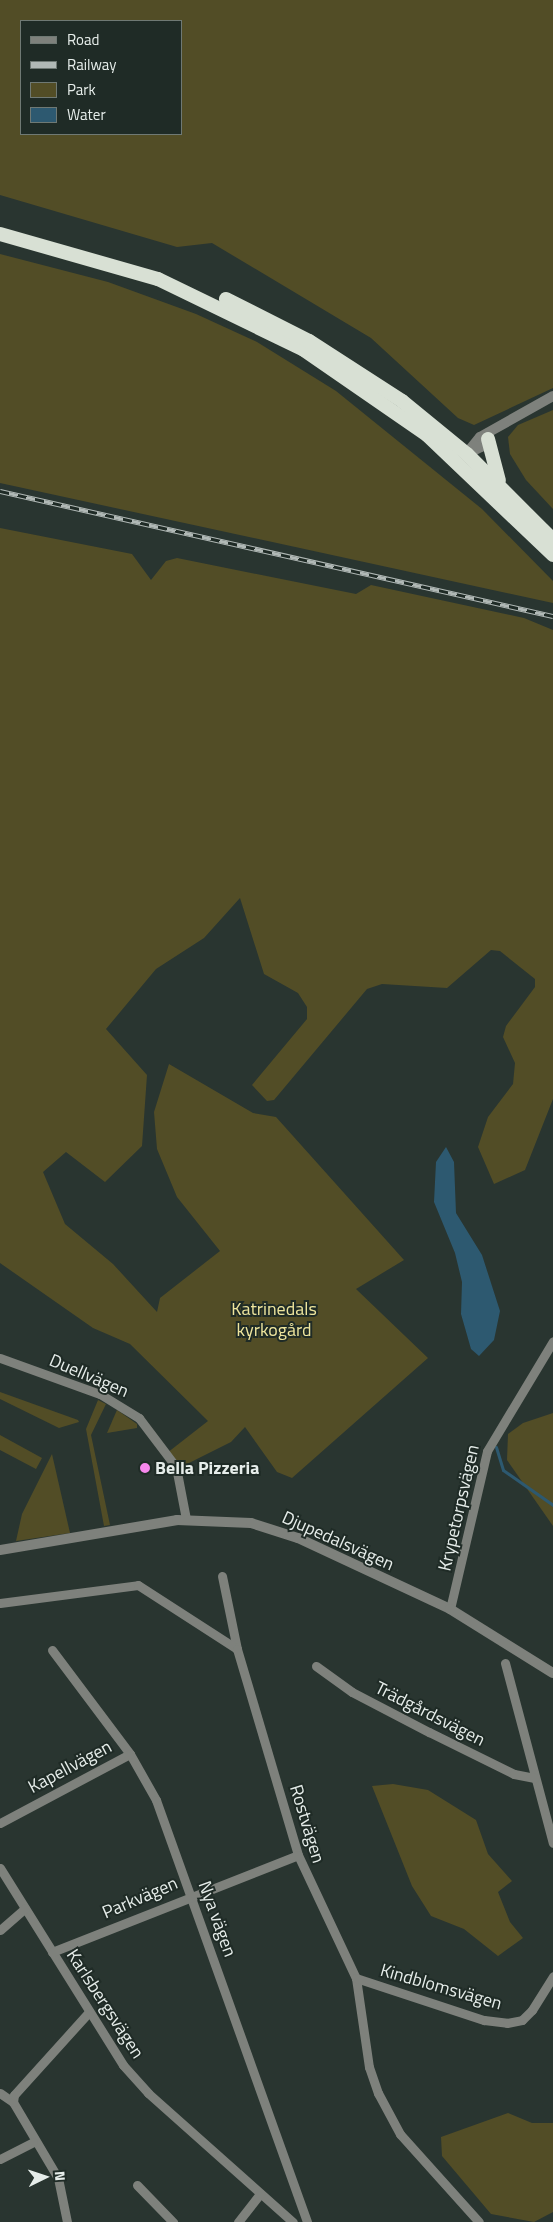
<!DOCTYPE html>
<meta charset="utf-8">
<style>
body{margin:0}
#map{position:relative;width:553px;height:2222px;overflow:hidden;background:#293530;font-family:"Titillium Web",sans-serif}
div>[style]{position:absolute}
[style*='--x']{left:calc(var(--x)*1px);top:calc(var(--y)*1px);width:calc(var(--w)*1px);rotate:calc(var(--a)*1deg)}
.green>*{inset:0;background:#524d26}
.water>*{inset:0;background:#2d5970}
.stream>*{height:3px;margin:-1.5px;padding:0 1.5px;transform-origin:1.5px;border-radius:1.5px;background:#2d5970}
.minor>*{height:9px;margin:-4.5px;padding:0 4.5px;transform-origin:4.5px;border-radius:4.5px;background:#7e817c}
.tertiary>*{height:10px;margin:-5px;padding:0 5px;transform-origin:5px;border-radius:5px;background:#7e817c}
.trunk>*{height:14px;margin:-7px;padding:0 7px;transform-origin:7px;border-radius:7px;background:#d8e0d4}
.rail>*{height:5px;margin-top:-2.5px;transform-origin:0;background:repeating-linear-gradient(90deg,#1f2b26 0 9px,#b1b9b6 0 18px);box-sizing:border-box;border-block:1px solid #b1b9b6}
.dots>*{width:14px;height:14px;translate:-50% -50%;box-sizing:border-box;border:2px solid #1f2b26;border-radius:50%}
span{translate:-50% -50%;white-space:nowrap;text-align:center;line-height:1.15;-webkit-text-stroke:4px #1f2b26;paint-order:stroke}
.park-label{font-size:18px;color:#eee59d}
.street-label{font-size:18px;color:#e6edea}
.poi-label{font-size:18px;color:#e6edea;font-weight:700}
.left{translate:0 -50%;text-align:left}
.legend{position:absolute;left:20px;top:20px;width:162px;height:115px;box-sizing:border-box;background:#1f2b26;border:1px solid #6f7974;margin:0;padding:6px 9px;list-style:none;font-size:15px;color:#e6edea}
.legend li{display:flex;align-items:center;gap:10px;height:25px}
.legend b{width:25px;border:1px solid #6f7974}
.north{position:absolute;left:20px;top:2152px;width:50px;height:50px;-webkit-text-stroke:4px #1f2b26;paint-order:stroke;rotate:86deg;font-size:14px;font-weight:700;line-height:20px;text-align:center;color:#e6edea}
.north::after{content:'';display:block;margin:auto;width:18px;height:22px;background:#e6edea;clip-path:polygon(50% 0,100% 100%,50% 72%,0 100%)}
</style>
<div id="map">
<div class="green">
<div style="clip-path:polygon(evenodd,0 0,553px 0,553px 388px,474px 425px,458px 418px,371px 338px,212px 243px,177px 247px,0 195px,0 0,21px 21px,181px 21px,181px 134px,21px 134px,21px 21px)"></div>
<div style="clip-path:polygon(0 254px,108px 282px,196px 314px,257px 342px,336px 391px,482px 509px,553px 581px,553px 603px,0 483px)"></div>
<div style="clip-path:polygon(553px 410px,553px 509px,526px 480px,510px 454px,508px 437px,518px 425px)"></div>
<div style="clip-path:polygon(0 528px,132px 554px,151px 580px,166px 561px,177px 558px,356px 594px,371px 585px,524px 618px,553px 630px,553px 1099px,525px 1170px,494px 1184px,478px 1147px,488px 1117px,513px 1084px,515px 1063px,503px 1037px,506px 1026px,535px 987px,535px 979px,500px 951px,491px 950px,447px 988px,382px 984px,367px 989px,274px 1100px,267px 1101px,252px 1085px,307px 1019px,307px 1007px,298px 993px,264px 974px,240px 898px,204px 938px,156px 969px,106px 1029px,147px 1075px,142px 1146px,105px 1182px,66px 1152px,43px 1172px,65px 1224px,113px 1264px,157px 1312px,160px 1298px,220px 1251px,177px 1197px,157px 1149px,154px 1112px,169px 1064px,253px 1113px,276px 1117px,404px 1260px,356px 1289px,428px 1358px,292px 1478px,277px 1472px,245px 1427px,231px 1442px,181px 1467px,167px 1453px,208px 1421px,130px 1344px,93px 1328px,0 1263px)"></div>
<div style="clip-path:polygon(0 1392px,78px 1420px,79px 1422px,59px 1428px,0 1399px)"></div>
<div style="clip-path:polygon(98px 1400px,106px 1404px,91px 1435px,110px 1525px,104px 1526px,86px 1429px)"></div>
<div style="clip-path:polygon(117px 1410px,137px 1424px,137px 1428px,107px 1433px)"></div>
<div style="clip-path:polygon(553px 1413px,553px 1526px,507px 1460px,508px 1434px,523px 1423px)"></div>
<div style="clip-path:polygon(0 1435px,42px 1458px,36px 1469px,0 1450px)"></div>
<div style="clip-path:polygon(52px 1454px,70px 1533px,16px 1541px,22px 1514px)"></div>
<div style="clip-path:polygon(393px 1784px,428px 1790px,476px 1820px,488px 1854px,512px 1881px,498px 1892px,510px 1922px,523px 1938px,498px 1956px,464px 1929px,431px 1916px,412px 1886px,372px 1786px)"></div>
<div style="clip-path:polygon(508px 2113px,532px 2123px,553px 2123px,553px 2212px,534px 2222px,491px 2214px,442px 2156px,441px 2137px)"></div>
</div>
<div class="water">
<div style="clip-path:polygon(446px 1147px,454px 1162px,456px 1213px,482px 1255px,500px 1311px,494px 1340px,479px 1356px,471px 1349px,461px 1314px,462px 1282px,455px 1253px,434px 1202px,436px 1162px)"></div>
</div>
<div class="stream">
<div style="--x:496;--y:1447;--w:24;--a:73"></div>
<div style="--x:503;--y:1470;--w:61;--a:35"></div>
</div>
<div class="minor">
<div style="--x:0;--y:1358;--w:106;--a:19.8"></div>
<div style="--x:100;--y:1394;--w:46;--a:31.6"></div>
<div style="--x:139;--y:1418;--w:61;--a:52.9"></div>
<div style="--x:176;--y:1467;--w:53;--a:79.1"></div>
<div style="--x:222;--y:1576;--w:75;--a:78.4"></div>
<div style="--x:0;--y:1603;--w:139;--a:-7.4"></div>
<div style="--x:138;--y:1585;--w:118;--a:32.9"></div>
<div style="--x:237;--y:1649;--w:215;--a:73.5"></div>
<div style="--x:298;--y:1855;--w:136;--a:64.8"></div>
<div style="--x:356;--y:1978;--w:90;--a:81.7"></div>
<div style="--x:369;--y:2067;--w:28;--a:71"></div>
<div style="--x:378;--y:2093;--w:47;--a:61.8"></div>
<div style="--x:400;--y:2134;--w:118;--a:48.1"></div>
<div style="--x:450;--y:1609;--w:162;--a:-76.8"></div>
<div style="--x:487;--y:1451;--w:128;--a:-59"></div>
<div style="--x:52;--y:1650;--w:130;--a:53.1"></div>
<div style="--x:130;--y:1754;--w:53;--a:60.5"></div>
<div style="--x:156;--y:1800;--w:448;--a:70.3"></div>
<div style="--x:505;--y:1663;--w:186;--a:75.1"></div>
<div style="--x:316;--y:1666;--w:44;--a:35.8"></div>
<div style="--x:352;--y:1692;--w:87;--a:27.5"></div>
<div style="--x:429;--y:1732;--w:95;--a:26.3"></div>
<div style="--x:514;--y:1774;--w:21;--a:11"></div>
<div style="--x:0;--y:1823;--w:147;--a:-28"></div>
<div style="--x:0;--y:1868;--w:232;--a:58"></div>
<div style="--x:123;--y:2065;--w:38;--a:48"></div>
<div style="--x:148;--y:2093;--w:194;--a:41.7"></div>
<div style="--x:0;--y:1930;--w:33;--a:-41"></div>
<div style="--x:52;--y:1952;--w:264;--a:-21.5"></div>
<div style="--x:356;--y:1978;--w:135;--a:18.2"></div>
<div style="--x:484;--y:2020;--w:23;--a:7"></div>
<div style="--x:507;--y:2023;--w:15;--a:-11"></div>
<div style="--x:522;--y:2020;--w:14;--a:-45"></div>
<div style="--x:532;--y:2010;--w:40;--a:-58"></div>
<div style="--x:0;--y:2093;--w:16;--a:35"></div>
<div style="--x:13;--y:2102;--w:88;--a:59.4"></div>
<div style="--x:58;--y:2178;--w:45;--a:78.4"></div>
<div style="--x:13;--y:2102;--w:7;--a:-82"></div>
<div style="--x:14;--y:2095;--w:110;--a:-47.9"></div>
<div style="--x:0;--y:2159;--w:37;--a:-27"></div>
<div style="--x:137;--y:2185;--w:52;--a:45.8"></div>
<div style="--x:238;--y:2222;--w:36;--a:-52"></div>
</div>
<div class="tertiary">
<div style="--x:467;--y:454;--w:16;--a:-27"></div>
<div style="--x:481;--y:447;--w:14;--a:-54"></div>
<div style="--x:463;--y:458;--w:27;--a:-51"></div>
<div style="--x:480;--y:437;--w:84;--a:-29.3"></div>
<div style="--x:0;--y:1550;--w:180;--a:-9.6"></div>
<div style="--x:177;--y:1520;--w:74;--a:2.3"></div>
<div style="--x:251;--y:1523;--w:49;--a:17.7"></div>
<div style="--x:298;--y:1538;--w:168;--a:25"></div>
<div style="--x:450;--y:1609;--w:121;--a:31.9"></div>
</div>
<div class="trunk">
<div style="--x:0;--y:234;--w:164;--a:15.9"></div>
<div style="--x:158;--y:279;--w:162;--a:25.9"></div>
<div style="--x:304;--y:350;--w:150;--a:34.6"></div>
<div style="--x:427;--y:435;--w:174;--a:43.6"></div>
<div style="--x:226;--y:299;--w:93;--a:26.8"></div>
<div style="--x:309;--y:341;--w:111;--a:32.8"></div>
<div style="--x:402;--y:401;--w:84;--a:39.2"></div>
<div style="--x:467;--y:454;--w:122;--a:45"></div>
<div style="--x:488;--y:439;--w:43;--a:75.3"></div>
</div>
<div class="rail">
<div style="--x:0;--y:491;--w:567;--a:12.74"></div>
</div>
<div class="dots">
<div style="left:145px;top:1468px;background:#f788ec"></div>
</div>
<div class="park-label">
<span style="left:274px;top:1320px">Katrinedals<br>kyrkogård</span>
</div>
<div class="street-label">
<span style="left:89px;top:1376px;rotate:23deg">Duellvägen</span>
<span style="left:459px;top:1508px;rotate:-77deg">Krypetorpsvägen</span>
<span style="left:338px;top:1541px;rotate:24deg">Djupedalsvägen</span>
<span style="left:430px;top:1714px;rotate:27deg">Trädgårdsvägen</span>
<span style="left:70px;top:1767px;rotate:-28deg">Kapellvägen</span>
<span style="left:307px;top:1824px;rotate:73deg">Rostvägen</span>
<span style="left:140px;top:1898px;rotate:-23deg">Parkvägen</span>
<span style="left:217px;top:1919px;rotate:70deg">Nya vägen</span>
<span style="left:441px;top:1987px;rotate:16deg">Kindblomsvägen</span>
<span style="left:105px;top:2004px;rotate:57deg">Karlsbergsvägen</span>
</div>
<div class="poi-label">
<span class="left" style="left:155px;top:1468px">Bella Pizzeria</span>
</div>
<ul class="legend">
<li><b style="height:6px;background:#7e817c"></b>Road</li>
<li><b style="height:6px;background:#b1b9b6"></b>Railway</li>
<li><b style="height:14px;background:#524d26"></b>Park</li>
<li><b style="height:14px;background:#2d5970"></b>Water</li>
</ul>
<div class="north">N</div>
</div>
